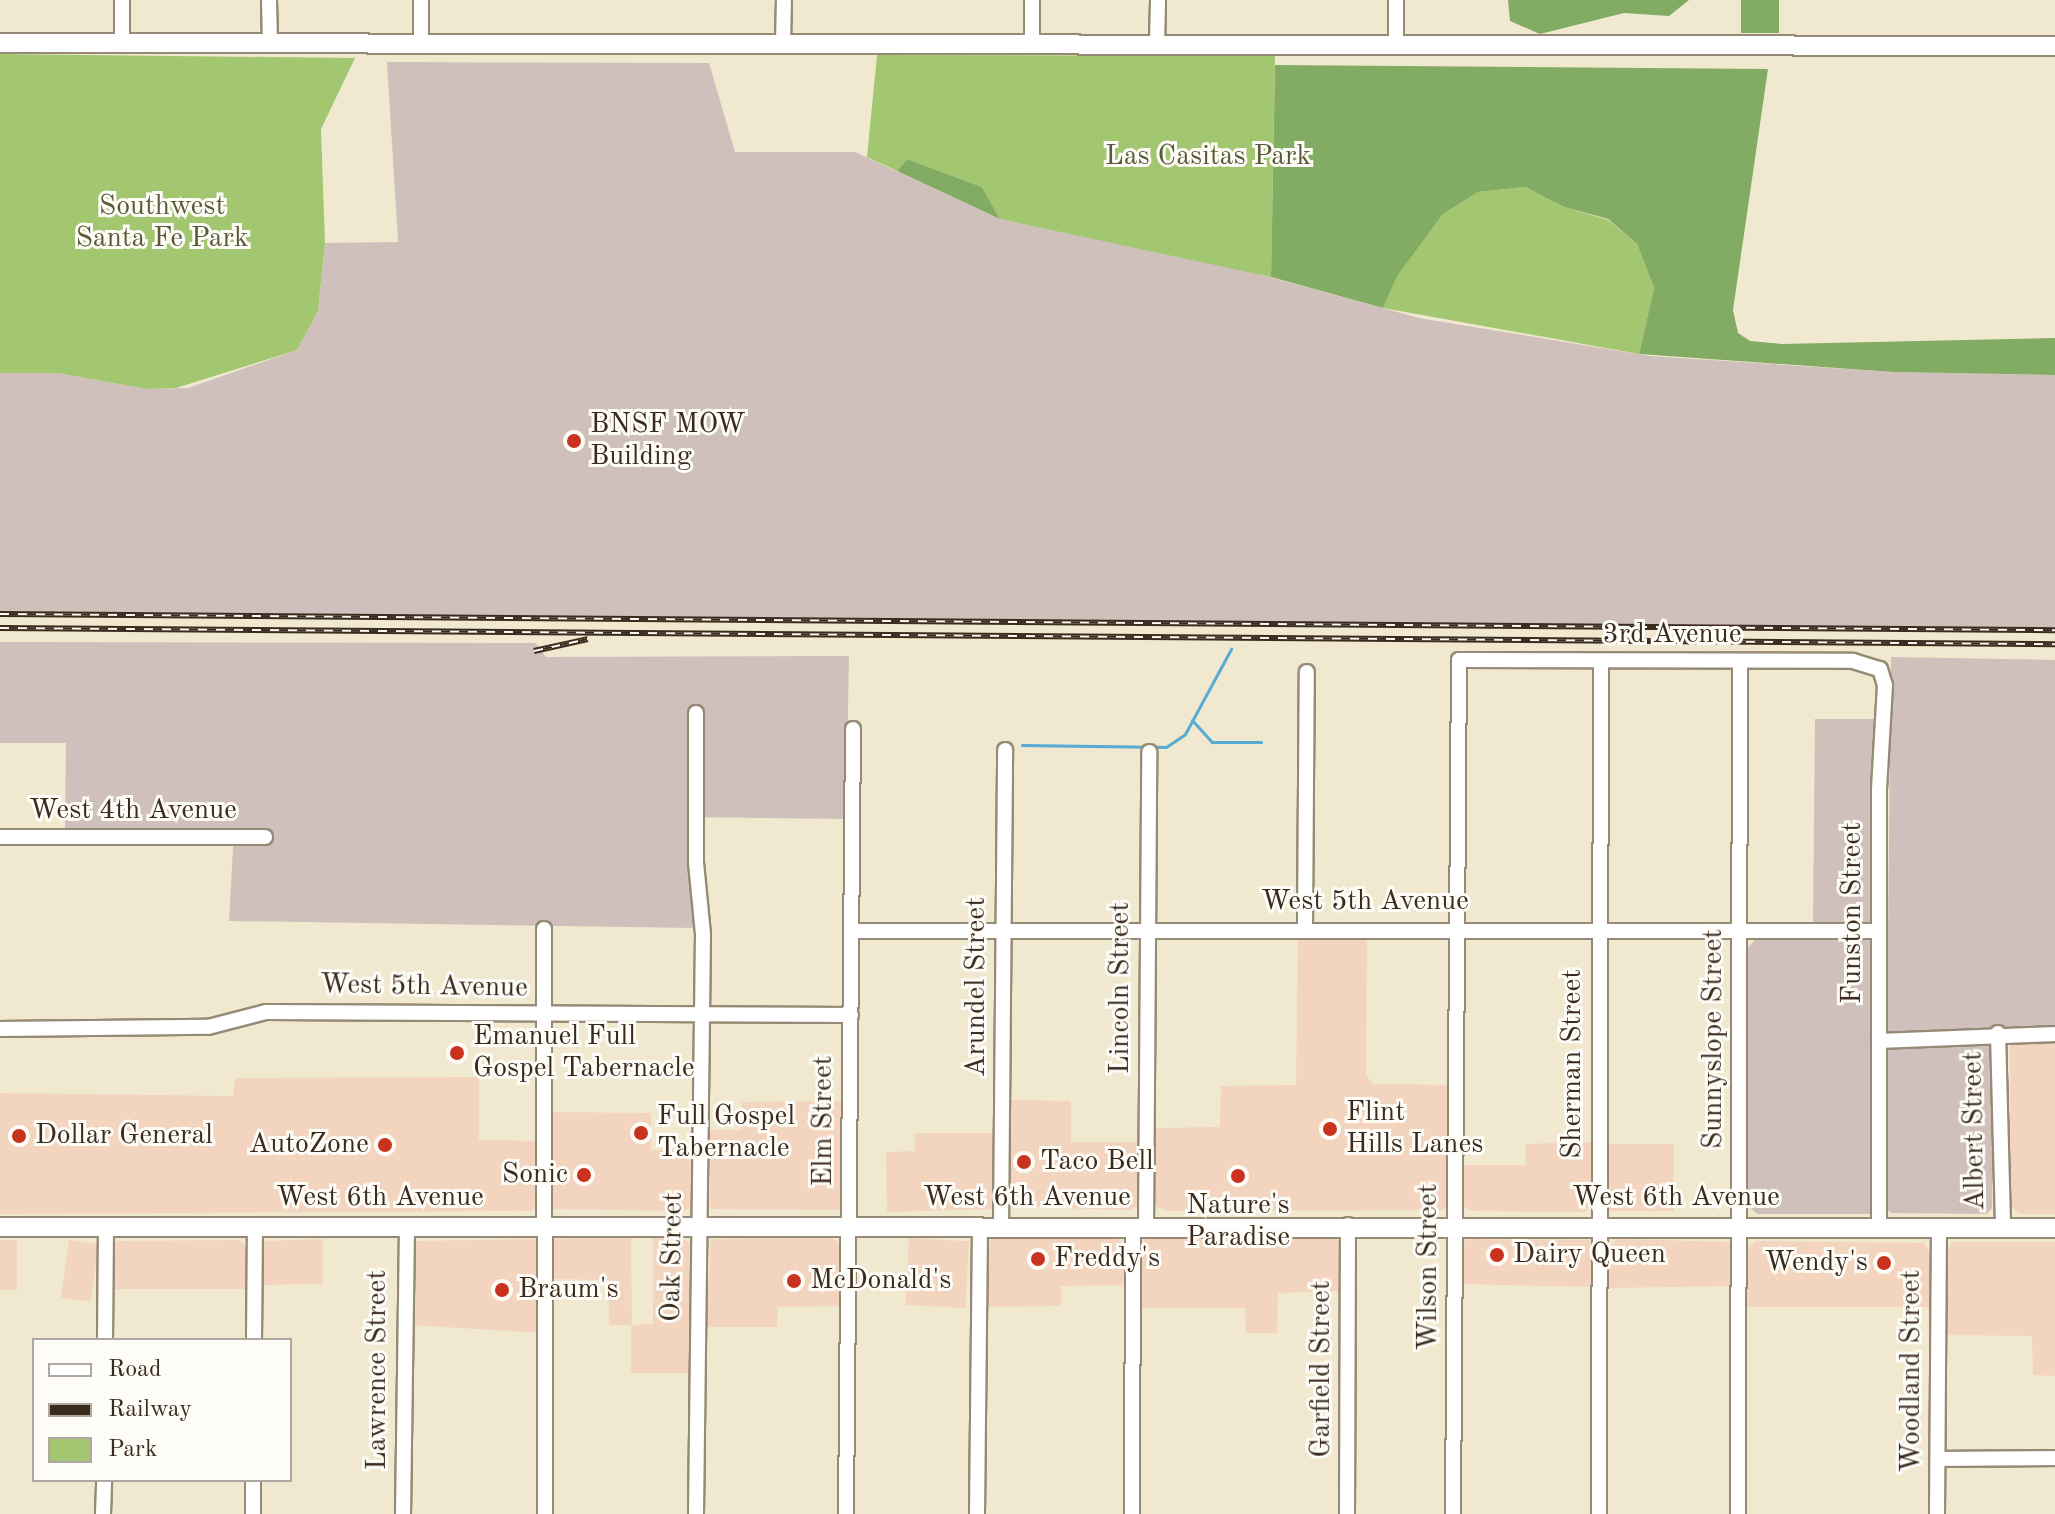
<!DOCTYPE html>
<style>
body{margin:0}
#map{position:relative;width:2055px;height:1514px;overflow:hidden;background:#f0e9cf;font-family:"Old Standard TT",serif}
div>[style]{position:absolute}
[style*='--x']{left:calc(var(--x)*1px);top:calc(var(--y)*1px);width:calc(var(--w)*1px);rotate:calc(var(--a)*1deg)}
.built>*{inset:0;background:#f3d4bf;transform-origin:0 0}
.industrial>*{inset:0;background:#cfc0bb}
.green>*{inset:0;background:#a3c771}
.forest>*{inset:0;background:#82ac63;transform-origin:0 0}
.stream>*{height:3px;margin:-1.5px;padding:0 1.5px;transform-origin:1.5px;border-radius:1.5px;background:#57acd3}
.roads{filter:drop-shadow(2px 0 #968a76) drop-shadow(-2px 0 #968a76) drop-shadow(0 2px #968a76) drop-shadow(0 -2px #968a76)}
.minor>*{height:14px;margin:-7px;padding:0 7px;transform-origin:7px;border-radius:7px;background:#fff}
.major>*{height:18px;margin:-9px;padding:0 9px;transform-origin:9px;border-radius:9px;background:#fff}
.rail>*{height:6px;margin-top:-3px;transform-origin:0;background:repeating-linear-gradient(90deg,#fdfcf7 0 9px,#3b2a1e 0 18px);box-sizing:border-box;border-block:2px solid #3b2a1e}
.dots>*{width:22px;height:22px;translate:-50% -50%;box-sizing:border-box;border:4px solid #fdfcf7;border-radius:50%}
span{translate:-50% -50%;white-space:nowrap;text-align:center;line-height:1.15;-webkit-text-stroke:6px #fdfcf7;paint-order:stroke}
.park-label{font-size:28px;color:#5a5937}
.poi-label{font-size:28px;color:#3b2a1e}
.left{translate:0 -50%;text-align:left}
.right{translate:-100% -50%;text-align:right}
.street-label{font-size:28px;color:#3b2a1e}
.legend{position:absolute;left:32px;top:1338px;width:260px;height:144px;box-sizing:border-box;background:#fdfcf7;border:2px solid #afa8a0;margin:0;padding:10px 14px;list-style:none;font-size:24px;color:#3b2a1e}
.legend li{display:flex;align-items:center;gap:16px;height:40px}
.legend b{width:40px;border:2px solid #afa8a0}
</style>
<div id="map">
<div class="built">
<div style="clip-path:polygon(1298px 937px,1367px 937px,1366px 1075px,1373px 1084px,1450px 1085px,1449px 1201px,1444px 1210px,1167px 1211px,1155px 1206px,1154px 1128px,1220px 1127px,1221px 1086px,1296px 1085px)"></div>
<div style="clip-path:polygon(2010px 1044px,2055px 1044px,2055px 1214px,2021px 1214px,2010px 1206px)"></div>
<div style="clip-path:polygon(479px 1077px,479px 1140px,539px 1141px,539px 1198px,532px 1211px,0 1214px,0 1093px,233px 1096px,235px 1078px)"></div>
<div style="clip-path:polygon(1008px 1100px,1071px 1101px,1071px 1142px,1141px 1142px,1139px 1205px,1131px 1210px,1012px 1207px,1008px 1201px)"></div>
<div style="clip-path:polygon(844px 1101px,843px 1205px,839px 1210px,710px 1209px,707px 1130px,742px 1130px,742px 1102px)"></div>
<div style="clip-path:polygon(552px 1112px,651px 1113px,651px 1150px,696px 1151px,693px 1207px,684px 1211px,552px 1209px)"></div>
<div style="clip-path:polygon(915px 1133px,997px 1133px,993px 1209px,887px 1212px,886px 1152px,915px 1151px)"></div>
<div style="clip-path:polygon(1593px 1142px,1592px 1204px,1585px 1212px,1471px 1211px,1463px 1206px,1463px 1165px,1525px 1165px,1526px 1144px)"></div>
<div style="left:1607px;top:1144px;width:67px;height:67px"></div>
<div style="clip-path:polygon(631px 1237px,632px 1325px,653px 1324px,653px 1237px,682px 1238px,693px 1245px,692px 1373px,631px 1373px,631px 1325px,609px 1325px,609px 1280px,552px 1279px,554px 1239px)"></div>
<div style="clip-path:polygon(1117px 1237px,1126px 1248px,1127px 1285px,1061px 1286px,1061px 1306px,986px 1307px,986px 1247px,992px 1238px)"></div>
<div style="clip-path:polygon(831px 1238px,842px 1244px,843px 1306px,778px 1307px,777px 1327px,706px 1327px,711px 1239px)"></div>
<div style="left:909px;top:1238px;width:60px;height:67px;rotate:3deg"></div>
<div style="clip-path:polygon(1335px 1238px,1341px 1241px,1344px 1291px,1278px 1293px,1277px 1333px,1246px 1333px,1245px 1308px,1138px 1308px,1139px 1245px,1145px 1239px)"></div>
<div style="clip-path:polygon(323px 1239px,323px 1284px,260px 1285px,261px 1247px,266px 1241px)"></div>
<div style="clip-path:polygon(533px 1239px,539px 1241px,542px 1333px,409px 1325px,414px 1241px)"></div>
<div style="clip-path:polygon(1467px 1239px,1589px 1240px,1596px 1246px,1597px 1287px,1460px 1284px,1461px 1246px)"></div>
<div style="clip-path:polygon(1618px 1239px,1732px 1242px,1735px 1286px,1608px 1288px,1609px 1248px)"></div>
<div style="left:17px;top:1240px;width:50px;height:17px;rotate:90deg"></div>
<div style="left:69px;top:1240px;width:30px;height:58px;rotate:8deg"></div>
<div style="clip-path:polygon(240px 1240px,249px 1250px,249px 1289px,112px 1289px,112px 1247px,117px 1241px)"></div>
<div style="clip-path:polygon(1755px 1241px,1924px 1243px,1931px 1253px,1931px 1307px,1747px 1307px,1748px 1250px)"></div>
<div style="clip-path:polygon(1953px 1242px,2055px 1242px,2055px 1376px,2033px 1375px,2032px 1336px,1946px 1335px,1946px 1252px)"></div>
</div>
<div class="industrial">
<div style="clip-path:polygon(387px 62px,709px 63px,735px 152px,855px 152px,1000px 219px,1247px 271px,1419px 318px,1650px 356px,1893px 372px,2055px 375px,2055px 631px,0 611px,0 373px,57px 373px,147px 389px,188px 388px,297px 350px,318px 311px,325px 243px,398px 242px)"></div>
<div style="clip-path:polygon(0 642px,536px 643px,546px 657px,849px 656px,846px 819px,691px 817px,697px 928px,229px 921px,234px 831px,65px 829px,66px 743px,0 743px)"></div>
<div style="clip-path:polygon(1891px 657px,2055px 660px,2055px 1044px,1994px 1045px,1992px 1208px,1987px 1214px,1891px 1213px,1885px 1208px)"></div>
<div style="clip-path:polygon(1815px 719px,1882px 719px,1870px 924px,1813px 925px)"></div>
<div style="clip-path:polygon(1757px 937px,1868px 938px,1874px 946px,1870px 1214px,1757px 1214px,1746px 1204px,1748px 948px)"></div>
</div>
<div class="green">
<div style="clip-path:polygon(0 54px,355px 58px,321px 129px,325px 243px,318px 311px,297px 350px,176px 388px,147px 389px,57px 373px,0 373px)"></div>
<div style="clip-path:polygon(877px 55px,1275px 56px,1271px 277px,1000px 219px,982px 187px,907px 159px,897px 171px,867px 157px)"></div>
<div style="clip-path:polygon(1525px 187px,1564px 207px,1608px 220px,1637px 244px,1654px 288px,1639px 354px,1383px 308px,1396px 276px,1443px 214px,1478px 192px)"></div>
</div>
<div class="forest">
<div style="clip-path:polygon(1508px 0,1689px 0,1669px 16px,1624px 13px,1540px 34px,1510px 21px)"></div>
<div style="left:1741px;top:0;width:38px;height:33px"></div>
<div style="clip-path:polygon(1275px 65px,1768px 69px,1733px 310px,1738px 333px,1750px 341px,1782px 344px,2055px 338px,2055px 375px,1893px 372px,1639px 354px,1654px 288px,1637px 244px,1608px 219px,1564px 207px,1525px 187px,1478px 192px,1443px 214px,1397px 276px,1383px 308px,1271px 277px)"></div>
<div style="clip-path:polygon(907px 159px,982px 187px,1000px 219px,897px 171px)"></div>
</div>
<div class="stream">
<div style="--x:1192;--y:720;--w:30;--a:48"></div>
<div style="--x:1212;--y:742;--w:49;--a:0"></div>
<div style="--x:1022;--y:745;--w:144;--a:0.8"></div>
<div style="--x:1166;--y:747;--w:23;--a:-34"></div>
<div style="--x:1185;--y:734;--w:97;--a:-61.6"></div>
</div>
<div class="roads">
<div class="minor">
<div style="--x:269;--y:0;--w:43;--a:88.7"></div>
<div style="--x:421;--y:0;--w:43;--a:90"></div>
<div style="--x:122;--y:43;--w:43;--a:-90"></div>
<div style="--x:783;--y:43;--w:43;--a:-88.7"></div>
<div style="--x:1032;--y:44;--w:44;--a:-90"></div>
<div style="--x:1157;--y:45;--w:45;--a:-88.7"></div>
<div style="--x:1396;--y:46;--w:46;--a:-90"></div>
<div style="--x:0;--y:837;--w:265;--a:0"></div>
<div style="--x:1305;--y:927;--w:255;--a:-89.6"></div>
<div style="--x:544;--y:929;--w:585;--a:89.9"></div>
<div style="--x:851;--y:931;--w:1028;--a:0"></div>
<div style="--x:0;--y:1029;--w:208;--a:-0.6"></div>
<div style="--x:208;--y:1027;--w:60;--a:-14.5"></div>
<div style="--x:266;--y:1012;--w:585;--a:0.29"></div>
<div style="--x:1998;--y:1033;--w:194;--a:88.5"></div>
<div style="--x:1879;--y:1041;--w:176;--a:-2.3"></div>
<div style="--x:1001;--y:1225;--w:475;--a:-89.5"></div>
<div style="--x:1146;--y:1226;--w:474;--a:-89.6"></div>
<div style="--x:105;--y:1340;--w:114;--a:-89.5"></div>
<div style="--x:254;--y:1340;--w:114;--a:-89.5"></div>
<div style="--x:1938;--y:1459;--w:117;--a:-0.5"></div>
<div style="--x:103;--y:1514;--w:34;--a:-88"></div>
<div style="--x:253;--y:1514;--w:34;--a:-90"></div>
<div style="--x:403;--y:1514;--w:288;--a:-89.2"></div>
<div style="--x:696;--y:1514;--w:580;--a:-89.31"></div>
<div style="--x:703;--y:934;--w:72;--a:-95.6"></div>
<div style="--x:696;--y:862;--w:149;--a:-90"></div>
<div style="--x:846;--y:1514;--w:785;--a:-89.49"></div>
<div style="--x:977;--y:1514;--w:288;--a:-89.4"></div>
<div style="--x:1132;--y:1514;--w:288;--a:-89.8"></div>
<div style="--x:1347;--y:1514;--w:289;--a:-89.8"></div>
<div style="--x:1453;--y:1514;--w:854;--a:-89.6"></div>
<div style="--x:1459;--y:660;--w:394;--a:0.1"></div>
<div style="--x:1853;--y:661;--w:28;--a:17"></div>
<div style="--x:1880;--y:669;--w:17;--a:73"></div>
<div style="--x:1885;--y:685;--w:105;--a:93.3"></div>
<div style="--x:1879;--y:790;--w:437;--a:90"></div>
<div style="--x:1599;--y:1514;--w:853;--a:-89.87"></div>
<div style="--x:1738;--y:1514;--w:853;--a:-89.87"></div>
<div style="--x:1937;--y:1514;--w:287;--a:-89.6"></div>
</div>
<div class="major">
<div style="--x:0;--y:43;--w:2055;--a:0.08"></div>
<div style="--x:0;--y:1227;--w:2055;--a:0.03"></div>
</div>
</div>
<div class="rail">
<div style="--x:0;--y:614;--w:2055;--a:0.45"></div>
<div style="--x:0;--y:628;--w:2055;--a:0.45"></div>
<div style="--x:534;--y:651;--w:55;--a:-12.5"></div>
</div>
<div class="dots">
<div style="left:574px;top:441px;background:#c8321e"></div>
<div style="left:457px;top:1053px;background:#c8321e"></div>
<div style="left:1330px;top:1129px;background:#c8321e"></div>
<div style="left:641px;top:1133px;background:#c8321e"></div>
<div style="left:19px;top:1136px;background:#c8321e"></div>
<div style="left:385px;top:1145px;background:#c8321e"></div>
<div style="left:1024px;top:1162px;background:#c8321e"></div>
<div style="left:584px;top:1175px;background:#c8321e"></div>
<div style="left:1238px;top:1176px;background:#c8321e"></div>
<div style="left:1497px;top:1255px;background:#c8321e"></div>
<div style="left:1038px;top:1259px;background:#c8321e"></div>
<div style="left:1884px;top:1263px;background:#c8321e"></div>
<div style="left:794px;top:1281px;background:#c8321e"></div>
<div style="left:502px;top:1290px;background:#c8321e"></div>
</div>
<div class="park-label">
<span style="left:1208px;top:157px">Las Casitas Park</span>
<span style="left:162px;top:223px">Southwest<br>Santa Fe Park</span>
</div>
<div class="poi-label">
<span class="left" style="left:590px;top:441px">BNSF MOW<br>Building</span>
<span class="left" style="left:473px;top:1053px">Emanuel Full<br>Gospel Tabernacle</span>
<span class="left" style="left:1346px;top:1129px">Flint<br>Hills Lanes</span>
<span class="left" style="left:657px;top:1133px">Full Gospel<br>Tabernacle</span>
<span class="left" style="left:35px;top:1136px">Dollar General</span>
<span class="right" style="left:369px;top:1145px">AutoZone</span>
<span class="left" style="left:1040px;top:1162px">Taco Bell</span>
<span class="right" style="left:568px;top:1175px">Sonic</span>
<span style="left:1238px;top:1222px">Nature's<br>Paradise</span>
<span class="left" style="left:1513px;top:1255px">Dairy Queen</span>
<span class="left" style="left:1054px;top:1259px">Freddy's</span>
<span class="right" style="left:1868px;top:1263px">Wendy's</span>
<span class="left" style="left:810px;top:1281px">McDonald's</span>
<span class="left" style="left:518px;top:1290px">Braum's</span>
</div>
<div class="street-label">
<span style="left:1672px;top:635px">3rd Avenue</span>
<span style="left:133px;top:811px">West 4th Avenue</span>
<span style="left:1365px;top:902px">West 5th Avenue</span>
<span style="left:1853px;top:913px;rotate:-90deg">Funston Street</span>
<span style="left:424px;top:987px;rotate:1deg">West 5th Avenue</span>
<span style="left:977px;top:987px;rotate:-90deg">Arundel Street</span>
<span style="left:1121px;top:988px;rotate:-90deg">Lincoln Street</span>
<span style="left:1714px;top:1039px;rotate:-90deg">Sunnyslope Street</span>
<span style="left:1573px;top:1064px;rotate:-90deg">Sherman Street</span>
<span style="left:824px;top:1121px;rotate:-90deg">Elm Street</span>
<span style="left:1975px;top:1131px;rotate:-91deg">Albert Street</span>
<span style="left:380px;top:1198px">West 6th Avenue</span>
<span style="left:1027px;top:1198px">West 6th Avenue</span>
<span style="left:1676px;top:1198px">West 6th Avenue</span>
<span style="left:673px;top:1257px;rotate:-89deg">Oak Street</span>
<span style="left:1429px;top:1267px;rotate:-90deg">Wilson Street</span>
<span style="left:1322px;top:1369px;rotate:-90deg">Garfield Street</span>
<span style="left:378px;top:1370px;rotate:-90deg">Lawrence Street</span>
<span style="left:1912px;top:1371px;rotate:-90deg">Woodland Street</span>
</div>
<ul class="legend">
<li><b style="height:10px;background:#fff"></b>Road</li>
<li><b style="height:10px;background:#3b2a1e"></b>Railway</li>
<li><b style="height:22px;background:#a3c771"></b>Park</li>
</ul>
</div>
